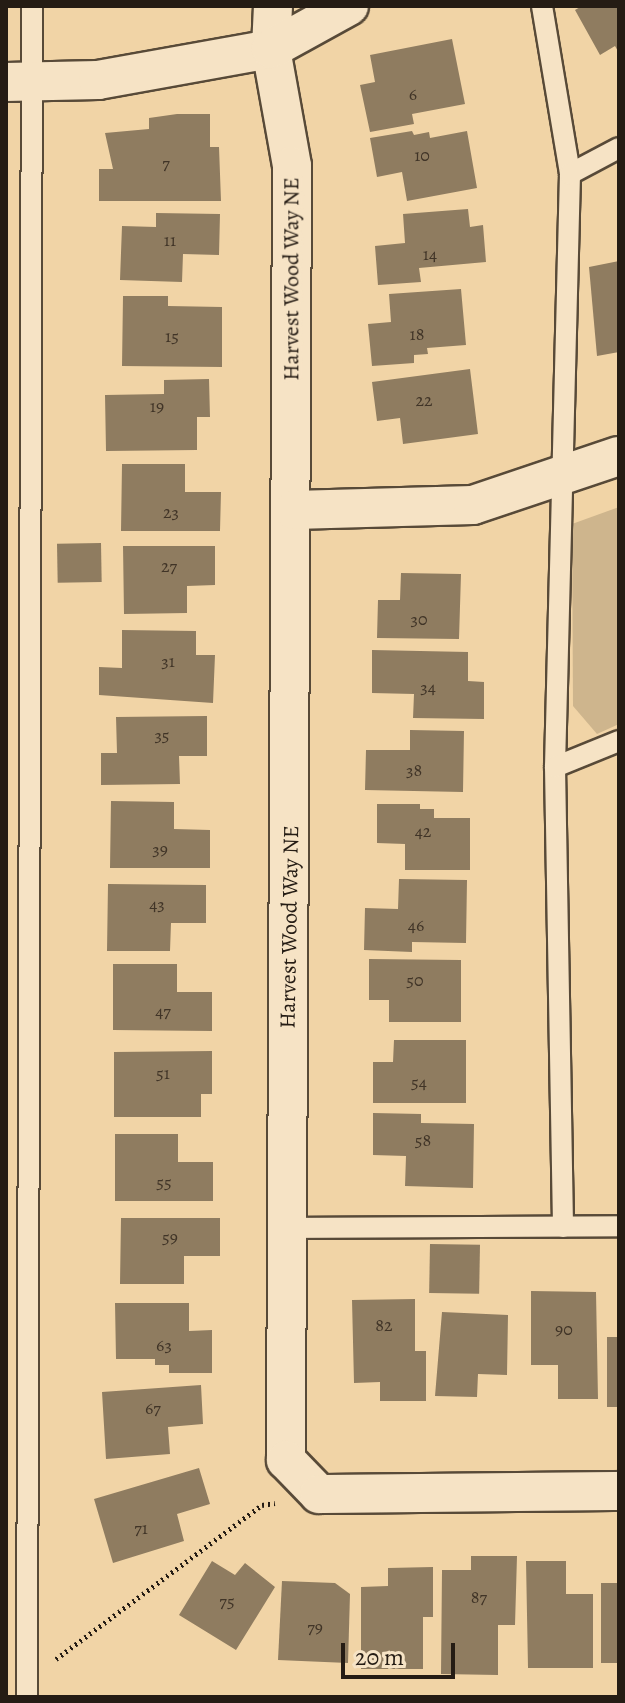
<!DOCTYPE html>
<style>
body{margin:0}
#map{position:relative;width:625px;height:1703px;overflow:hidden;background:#f1d4a6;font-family:Alegreya,serif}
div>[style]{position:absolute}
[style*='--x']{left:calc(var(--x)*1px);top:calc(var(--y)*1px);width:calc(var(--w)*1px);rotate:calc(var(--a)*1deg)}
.green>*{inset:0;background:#ceb58d}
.building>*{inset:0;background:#8f7c60;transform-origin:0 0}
.path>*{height:5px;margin-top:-2.5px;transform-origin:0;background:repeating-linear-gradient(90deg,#251c14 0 2px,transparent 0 6px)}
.roads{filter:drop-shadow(2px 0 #584a38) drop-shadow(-2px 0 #584a38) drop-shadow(0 2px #584a38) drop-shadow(0 -2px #584a38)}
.lane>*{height:20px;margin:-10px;padding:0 10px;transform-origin:10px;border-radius:10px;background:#f6e3c5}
.street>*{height:38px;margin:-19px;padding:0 19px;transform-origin:19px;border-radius:19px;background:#f6e3c5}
span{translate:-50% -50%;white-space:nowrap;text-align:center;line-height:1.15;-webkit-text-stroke:7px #f6e3c5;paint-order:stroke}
.number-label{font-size:18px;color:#403427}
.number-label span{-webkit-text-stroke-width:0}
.street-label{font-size:22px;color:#251c14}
.frame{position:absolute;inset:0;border:8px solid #251c14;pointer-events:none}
.scale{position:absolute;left:341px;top:1643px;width:114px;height:36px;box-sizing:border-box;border:4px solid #251c14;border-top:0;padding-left:10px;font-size:24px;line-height:28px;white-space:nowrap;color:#251c14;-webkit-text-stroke:6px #f6e3c5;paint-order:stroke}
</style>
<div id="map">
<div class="green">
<div style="clip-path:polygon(619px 507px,619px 724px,597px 734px,573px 706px,572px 524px)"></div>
</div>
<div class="building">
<div style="clip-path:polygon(582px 6px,619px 6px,619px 53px,615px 46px,600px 55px,575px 10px)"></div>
<div style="clip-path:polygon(452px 39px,465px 104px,412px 114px,414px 124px,370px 132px,360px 85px,375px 82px,370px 55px)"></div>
<div style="clip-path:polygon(177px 114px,210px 114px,210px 147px,219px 147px,221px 201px,99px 201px,99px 169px,113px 169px,105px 133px,149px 129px,149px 118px)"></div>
<div style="clip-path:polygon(412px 131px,414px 135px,429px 132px,430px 138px,467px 131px,477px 188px,407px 201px,402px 172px,377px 177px,370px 138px)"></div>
<div style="clip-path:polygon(468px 209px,470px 227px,483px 225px,486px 262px,419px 268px,421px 282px,378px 285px,375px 246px,405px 243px,403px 214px)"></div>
<div style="clip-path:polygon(156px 213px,220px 214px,219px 255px,183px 254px,182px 282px,120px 280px,122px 226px,156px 227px)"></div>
<div style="clip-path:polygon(619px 261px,619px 352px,597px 356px,589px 267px)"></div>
<div style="clip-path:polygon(461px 289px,466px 345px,427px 348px,428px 354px,414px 355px,414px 363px,372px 366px,368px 324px,391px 322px,389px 294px)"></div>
<div style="clip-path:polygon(123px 296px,168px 296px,168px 306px,222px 307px,222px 367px,122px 366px)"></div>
<div style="clip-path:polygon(470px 369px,478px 434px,403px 444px,400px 418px,377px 421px,372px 382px)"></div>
<div style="clip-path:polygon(209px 379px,210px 417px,197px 417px,197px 450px,106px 451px,105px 395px,164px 394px,164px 380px)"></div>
<div style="clip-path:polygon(122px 464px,185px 464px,185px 492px,221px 492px,220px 531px,121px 531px)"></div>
<div style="left:101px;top:543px;width:39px;height:44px;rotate:89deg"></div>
<div style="clip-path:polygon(123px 546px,215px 546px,215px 585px,187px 586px,187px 613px,124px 614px)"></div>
<div style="clip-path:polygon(401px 573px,461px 574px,459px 639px,377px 638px,378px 600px,400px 600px)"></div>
<div style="clip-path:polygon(122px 630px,196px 631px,196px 655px,215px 655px,213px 703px,99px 695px,99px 667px,122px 668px)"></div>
<div style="clip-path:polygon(372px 650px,468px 652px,468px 681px,484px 682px,484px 719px,413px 718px,414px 694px,372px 693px)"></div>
<div style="clip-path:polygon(207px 716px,207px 756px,179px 756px,180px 784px,101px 785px,101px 753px,117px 753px,116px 717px)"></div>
<div style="clip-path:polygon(410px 730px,464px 731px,463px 792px,365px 790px,366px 750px,410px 750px)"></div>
<div style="clip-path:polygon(111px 801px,174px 802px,174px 829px,210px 830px,210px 868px,110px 868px)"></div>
<div style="clip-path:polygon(377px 804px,420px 804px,420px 809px,434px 809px,434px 818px,470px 818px,470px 870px,405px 870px,405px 844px,377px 843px)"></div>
<div style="clip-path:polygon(399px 879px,467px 880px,466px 943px,412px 942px,412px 952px,364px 950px,365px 908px,398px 909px)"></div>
<div style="clip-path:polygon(108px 884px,206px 885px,206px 923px,171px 923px,170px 951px,107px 951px)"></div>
<div style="clip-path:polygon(369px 959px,461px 960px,461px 1022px,389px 1022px,389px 1000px,369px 1000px)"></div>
<div style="clip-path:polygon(113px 964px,177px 964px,177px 992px,212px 992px,212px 1031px,113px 1030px)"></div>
<div style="clip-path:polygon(394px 1040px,466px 1040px,466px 1103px,373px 1103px,373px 1062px,393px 1062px)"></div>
<div style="clip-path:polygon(212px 1051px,212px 1094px,201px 1094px,201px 1117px,114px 1117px,114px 1052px)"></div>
<div style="clip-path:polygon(373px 1113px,421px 1114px,421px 1123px,474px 1124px,473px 1188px,405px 1186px,406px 1156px,373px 1155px)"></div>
<div style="clip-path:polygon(115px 1134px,178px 1134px,178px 1162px,213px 1162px,213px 1201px,115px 1201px)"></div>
<div style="clip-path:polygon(121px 1218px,220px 1218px,220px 1256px,184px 1256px,184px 1284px,120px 1284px)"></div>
<div style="left:430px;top:1244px;width:50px;height:49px;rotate:1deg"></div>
<div style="clip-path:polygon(531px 1291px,596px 1292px,598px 1399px,558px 1399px,558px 1365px,531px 1365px)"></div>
<div style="clip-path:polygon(415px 1299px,415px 1351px,426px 1351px,426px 1401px,380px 1401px,380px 1382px,354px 1383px,352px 1300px)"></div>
<div style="clip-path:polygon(115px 1303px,189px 1303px,189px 1331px,212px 1330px,212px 1373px,169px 1373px,169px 1365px,155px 1365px,155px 1359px,116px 1359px)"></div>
<div style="clip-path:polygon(442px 1312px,508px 1315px,507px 1375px,478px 1374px,477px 1397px,435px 1396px)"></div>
<div style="left:607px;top:1337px;width:12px;height:70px"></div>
<div style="clip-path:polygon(201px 1385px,203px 1424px,168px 1427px,170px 1454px,106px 1459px,102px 1392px)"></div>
<div style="clip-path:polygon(199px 1468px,210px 1504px,177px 1514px,184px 1541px,113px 1563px,94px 1499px)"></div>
<div style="clip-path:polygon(471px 1556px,517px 1556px,515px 1625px,498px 1625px,498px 1675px,441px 1674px,442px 1570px,471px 1570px)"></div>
<div style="clip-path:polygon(212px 1561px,235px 1575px,245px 1563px,275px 1587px,236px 1650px,179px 1615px)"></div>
<div style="clip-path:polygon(526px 1561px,566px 1561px,566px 1594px,593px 1594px,593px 1668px,528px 1668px)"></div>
<div style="clip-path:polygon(433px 1567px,433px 1617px,423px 1617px,423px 1669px,361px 1669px,361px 1587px,388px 1586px,388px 1568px)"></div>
<div style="clip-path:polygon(282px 1581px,335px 1583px,350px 1594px,348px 1663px,278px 1660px)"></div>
<div style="left:601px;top:1583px;width:18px;height:80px"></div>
</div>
<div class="path">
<div style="--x:56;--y:1659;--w:257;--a:-36.8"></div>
<div style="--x:262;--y:1505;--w:13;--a:-9"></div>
</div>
<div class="roads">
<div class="lane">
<div style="--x:542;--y:6;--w:170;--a:80.5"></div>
<div style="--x:570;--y:174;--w:593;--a:91.45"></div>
<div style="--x:555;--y:767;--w:460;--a:89"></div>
<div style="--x:570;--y:174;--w:55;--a:-28"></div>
<div style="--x:555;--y:767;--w:69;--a:-22.1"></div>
<div style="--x:287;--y:1228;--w:332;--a:-0.3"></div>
<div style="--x:27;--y:1697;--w:1691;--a:-89.83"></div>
</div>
<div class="street">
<div style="--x:273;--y:6;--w:43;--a:92.7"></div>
<div style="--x:271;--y:49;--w:119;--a:79.8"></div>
<div style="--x:292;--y:166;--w:1294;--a:90.27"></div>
<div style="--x:286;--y:1460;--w:47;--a:45.9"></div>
<div style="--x:319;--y:1494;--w:300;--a:-0.6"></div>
<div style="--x:6;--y:82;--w:92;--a:-1.2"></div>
<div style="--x:98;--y:80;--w:176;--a:-10.2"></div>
<div style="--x:271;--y:49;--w:89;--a:-28.9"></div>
<div style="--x:294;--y:510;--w:179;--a:-1.6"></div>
<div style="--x:473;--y:505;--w:154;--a:-18.6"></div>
</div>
</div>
<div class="number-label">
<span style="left:413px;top:94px">6</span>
<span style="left:422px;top:155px">10</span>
<span style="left:166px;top:163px">7</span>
<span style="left:170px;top:240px">11</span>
<span style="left:430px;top:254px">14</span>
<span style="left:417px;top:334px">18</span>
<span style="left:172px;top:336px">15</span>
<span style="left:424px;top:400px">22</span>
<span style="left:157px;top:406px">19</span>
<span style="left:171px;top:512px">23</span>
<span style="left:169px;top:566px">27</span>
<span style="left:419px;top:619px">30</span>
<span style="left:168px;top:661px">31</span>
<span style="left:428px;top:687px">34</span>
<span style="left:162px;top:735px">35</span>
<span style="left:414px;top:770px">38</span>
<span style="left:423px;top:831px">42</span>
<span style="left:160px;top:849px">39</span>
<span style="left:157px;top:904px">43</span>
<span style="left:416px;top:925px">46</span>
<span style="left:415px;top:980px">50</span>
<span style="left:163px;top:1011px">47</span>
<span style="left:163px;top:1073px">51</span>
<span style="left:419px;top:1082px">54</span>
<span style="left:423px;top:1140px">58</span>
<span style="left:164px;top:1182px">55</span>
<span style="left:170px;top:1237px">59</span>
<span style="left:384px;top:1325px">82</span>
<span style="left:564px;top:1329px">90</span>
<span style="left:164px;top:1345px">63</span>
<span style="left:153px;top:1408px">67</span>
<span style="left:141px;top:1528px">71</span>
<span style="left:479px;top:1597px">87</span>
<span style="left:227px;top:1601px">75</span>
<span style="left:315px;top:1627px">79</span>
</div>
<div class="street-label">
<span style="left:292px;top:279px;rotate:-90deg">Harvest Wood Way NE</span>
<span style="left:290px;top:927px;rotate:-89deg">Harvest Wood Way NE</span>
</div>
<div class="frame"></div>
<div class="scale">20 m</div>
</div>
